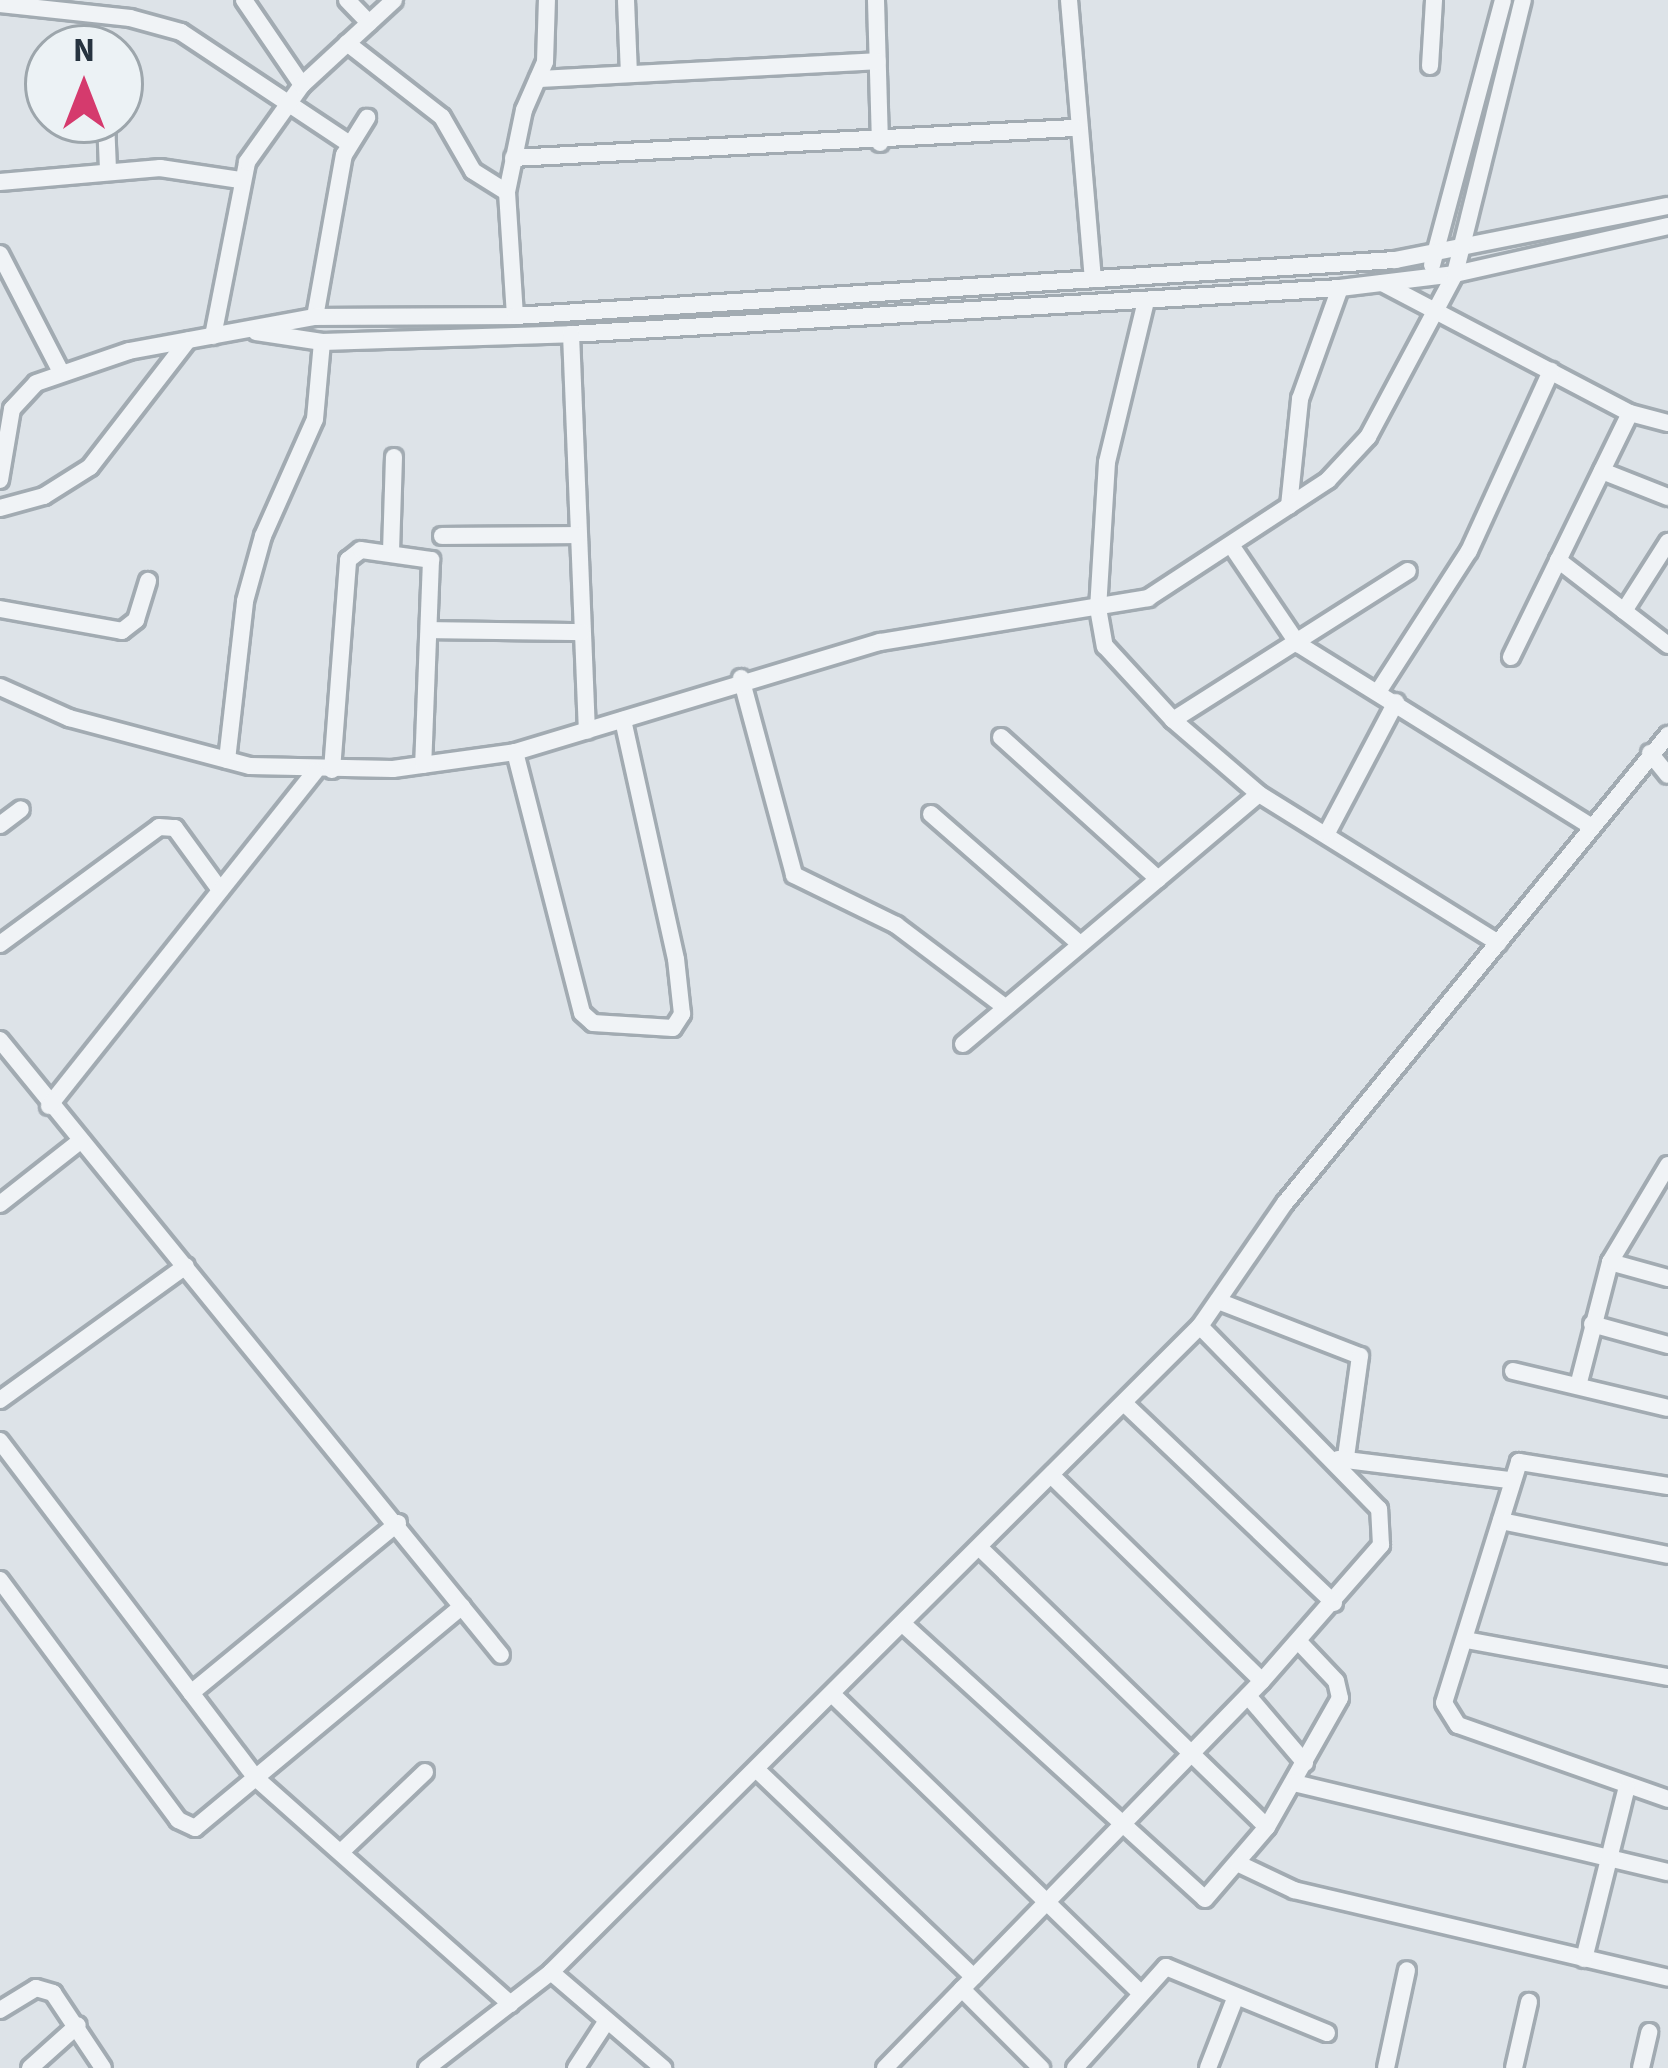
<!DOCTYPE html>
<style>
body{margin:0}
#map{position:relative;width:1668px;height:2068px;overflow:hidden;background:#dde3e8;font-family:"Source Sans 3",sans-serif}
div>[style]{position:absolute}
[style*='--x']{left:calc(var(--x)*1px);top:calc(var(--y)*1px);width:calc(var(--w)*1px);rotate:calc(var(--a)*1deg)}
.roads{filter:drop-shadow(3px 0 #a2abb2) drop-shadow(-3px 0 #a2abb2) drop-shadow(0 3px #a2abb2) drop-shadow(0 -3px #a2abb2)}
.minor>*{height:16px;margin:-8px;padding:0 8px;transform-origin:8px;border-radius:8px;background:#f0f3f6}
span{translate:-50% -50%;white-space:nowrap;text-align:center;line-height:1.15;-webkit-text-stroke:10px #ecf2f5;paint-order:stroke}
.north{position:absolute;left:24px;top:24px;width:120px;height:120px;box-sizing:border-box;background:#ecf2f5;border:3px solid #9da6ac;border-radius:50%;rotate:0deg;font-size:33px;font-weight:700;line-height:48px;text-align:center;color:#26333f}
.north::after{content:'';display:block;margin:auto;width:42px;height:54px;background:#d53a6d;clip-path:polygon(50% 0,100% 100%,50% 72%,0 100%)}
</style>
<div id="map">
<div class="roads">
<div class="minor">
<div style="--x:244;--y:0;--w:103;--a:55.7"></div>
<div style="--x:347;--y:0;--w:32;--a:46"></div>
<div style="--x:626;--y:0;--w:74;--a:87.7"></div>
<div style="--x:876;--y:0;--w:143;--a:88.4"></div>
<div style="--x:1069;--y:0;--w:280;--a:85.1"></div>
<div style="--x:0;--y:4;--w:131;--a:6.1"></div>
<div style="--x:130;--y:18;--w:53;--a:15.4"></div>
<div style="--x:181;--y:32;--w:201;--a:33.6"></div>
<div style="--x:347;--y:43;--w:120;--a:37.9"></div>
<div style="--x:442;--y:117;--w:62;--a:60.1"></div>
<div style="--x:473;--y:171;--w:40;--a:32"></div>
<div style="--x:1430;--y:66;--w:66;--a:-86.5"></div>
<div style="--x:538;--y:79;--w:340;--a:-3"></div>
<div style="--x:106;--y:120;--w:50;--a:87.7"></div>
<div style="--x:513;--y:158;--w:563;--a:-3.06"></div>
<div style="--x:0;--y:182;--w:161;--a:-5"></div>
<div style="--x:160;--y:168;--w:81;--a:8.5"></div>
<div style="--x:0;--y:254;--w:133;--a:62.7"></div>
<div style="--x:1432;--y:265;--w:274;--a:-75"></div>
<div style="--x:1382;--y:283;--w:280;--a:27.7"></div>
<div style="--x:1630;--y:413;--w:39;--a:15"></div>
<div style="--x:1146;--y:301;--w:166;--a:103.6"></div>
<div style="--x:1107;--y:462;--w:146;--a:93.5"></div>
<div style="--x:1098;--y:608;--w:39;--a:80"></div>
<div style="--x:1105;--y:646;--w:100;--a:47.4"></div>
<div style="--x:1173;--y:720;--w:113;--a:40.7"></div>
<div style="--x:1259;--y:794;--w:282;--a:31.9"></div>
<div style="--x:515;--y:316;--w:124;--a:-93.7"></div>
<div style="--x:507;--y:192;--w:84;--a:-78.3"></div>
<div style="--x:524;--y:110;--w:52;--a:-66.4"></div>
<div style="--x:545;--y:62;--w:62;--a:-88.2"></div>
<div style="--x:315;--y:317;--w:165;--a:-79.9"></div>
<div style="--x:344;--y:155;--w:44;--a:-58.1"></div>
<div style="--x:256;--y:332;--w:67;--a:8.6"></div>
<div style="--x:322;--y:342;--w:249;--a:-1.8"></div>
<div style="--x:571;--y:334;--w:770;--a:-3.42"></div>
<div style="--x:1340;--y:288;--w:116;--a:-6.9"></div>
<div style="--x:1455;--y:274;--w:218;--a:-12.7"></div>
<div style="--x:571;--y:334;--w:397;--a:87.7"></div>
<div style="--x:213;--y:336;--w:177;--a:-78.9"></div>
<div style="--x:247;--y:162;--w:95;--a:-54.5"></div>
<div style="--x:302;--y:85;--w:125;--a:-42.7"></div>
<div style="--x:1602;--y:471;--w:71;--a:21.5"></div>
<div style="--x:0;--y:480;--w:72;--a:-80.4"></div>
<div style="--x:12;--y:409;--w:35;--a:-47"></div>
<div style="--x:36;--y:383;--w:98;--a:-19"></div>
<div style="--x:129;--y:351;--w:189;--a:-10.4"></div>
<div style="--x:315;--y:317;--w:200;--a:-0.3"></div>
<div style="--x:515;--y:316;--w:882;--a:-3.64"></div>
<div style="--x:1395;--y:260;--w:278;--a:-11.2"></div>
<div style="--x:1289;--y:506;--w:108;--a:-84.1"></div>
<div style="--x:1300;--y:399;--w:118;--a:-70.2"></div>
<div style="--x:0;--y:508;--w:46;--a:-15.3"></div>
<div style="--x:44;--y:496;--w:54;--a:-32.2"></div>
<div style="--x:90;--y:467;--w:160;--a:-52.3"></div>
<div style="--x:442;--y:536;--w:136;--a:-0.4"></div>
<div style="--x:1231;--y:545;--w:120;--a:55.9"></div>
<div style="--x:1298;--y:644;--w:346;--a:31.9"></div>
<div style="--x:391;--y:552;--w:95;--a:-88.2"></div>
<div style="--x:1558;--y:560;--w:139;--a:37.7"></div>
<div style="--x:0;--y:609;--w:124;--a:10.2"></div>
<div style="--x:122;--y:631;--w:18;--a:-38"></div>
<div style="--x:136;--y:620;--w:41;--a:-72.9"></div>
<div style="--x:1624;--y:611;--w:82;--a:-57.5"></div>
<div style="--x:430;--y:630;--w:152;--a:0.8"></div>
<div style="--x:1511;--y:657;--w:271;--a:-64"></div>
<div style="--x:741;--y:678;--w:204;--a:74.9"></div>
<div style="--x:794;--y:875;--w:114;--a:26.1"></div>
<div style="--x:896;--y:925;--w:136;--a:37"></div>
<div style="--x:0;--y:687;--w:76;--a:24.2"></div>
<div style="--x:69;--y:718;--w:187;--a:14.9"></div>
<div style="--x:250;--y:766;--w:143;--a:1.2"></div>
<div style="--x:393;--y:769;--w:123;--a:-7.9"></div>
<div style="--x:515;--y:752;--w:381;--a:-16.8"></div>
<div style="--x:880;--y:642;--w:272;--a:-9.3"></div>
<div style="--x:1148;--y:598;--w:215;--a:-33.2"></div>
<div style="--x:1328;--y:480;--w:59;--a:-47.1"></div>
<div style="--x:1368;--y:437;--w:185;--a:-61.9"></div>
<div style="--x:1455;--y:274;--w:282;--a:-76.1"></div>
<div style="--x:1378;--y:692;--w:168;--a:-57.2"></div>
<div style="--x:1469;--y:551;--w:198;--a:-65.5"></div>
<div style="--x:1173;--y:720;--w:278;--a:-32.4"></div>
<div style="--x:1001;--y:737;--w:212;--a:42.1"></div>
<div style="--x:515;--y:752;--w:269;--a:75.6"></div>
<div style="--x:582;--y:1013;--w:15;--a:42"></div>
<div style="--x:593;--y:1023;--w:80;--a:3.6"></div>
<div style="--x:673;--y:1028;--w:17;--a:-57"></div>
<div style="--x:682;--y:1014;--w:55;--a:-96.2"></div>
<div style="--x:676;--y:959;--w:245;--a:-102.5"></div>
<div style="--x:1650;--y:753;--w:28;--a:51"></div>
<div style="--x:227;--y:760;--w:160;--a:-83.5"></div>
<div style="--x:245;--y:601;--w:67;--a:-74.5"></div>
<div style="--x:263;--y:536;--w:128;--a:-66"></div>
<div style="--x:315;--y:419;--w:77;--a:-84.8"></div>
<div style="--x:332;--y:770;--w:211;--a:-85.6"></div>
<div style="--x:348;--y:560;--w:16;--a:-38"></div>
<div style="--x:361;--y:550;--w:71;--a:8.1"></div>
<div style="--x:431;--y:560;--w:205;--a:92.2"></div>
<div style="--x:931;--y:814;--w:198;--a:41.1"></div>
<div style="--x:0;--y:825;--w:26;--a:-37"></div>
<div style="--x:1327;--y:833;--w:148;--a:-62.2"></div>
<div style="--x:0;--y:944;--w:197;--a:-36.3"></div>
<div style="--x:159;--y:827;--w:16;--a:4"></div>
<div style="--x:175;--y:828;--w:77;--a:54"></div>
<div style="--x:0;--y:1040;--w:793;--a:50.83"></div>
<div style="--x:963;--y:1044;--w:387;--a:-40.2"></div>
<div style="--x:49;--y:1106;--w:428;--a:-51.5"></div>
<div style="--x:0;--y:1204;--w:102;--a:-38.2"></div>
<div style="--x:1610;--y:1262;--w:60;--a:15.4"></div>
<div style="--x:1218;--y:1301;--w:152;--a:21.2"></div>
<div style="--x:1360;--y:1356;--w:102;--a:97.9"></div>
<div style="--x:1592;--y:1324;--w:79;--a:15.4"></div>
<div style="--x:1513;--y:1371;--w:159;--a:13.4"></div>
<div style="--x:1579;--y:1382;--w:124;--a:-75.5"></div>
<div style="--x:1610;--y:1262;--w:113;--a:-59.1"></div>
<div style="--x:0;--y:1400;--w:229;--a:-35.8"></div>
<div style="--x:1124;--y:1403;--w:290;--a:43.6"></div>
<div style="--x:0;--y:1441;--w:425;--a:52.8"></div>
<div style="--x:257;--y:1779;--w:339;--a:41.6"></div>
<div style="--x:1338;--y:1459;--w:172;--a:7"></div>
<div style="--x:1052;--y:1476;--w:293;--a:44.3"></div>
<div style="--x:1668;--y:1486;--w:151;--a:-170.8"></div>
<div style="--x:1519;--y:1462;--w:252;--a:107.3"></div>
<div style="--x:1444;--y:1703;--w:26;--a:58"></div>
<div style="--x:1458;--y:1725;--w:223;--a:19.4"></div>
<div style="--x:1501;--y:1521;--w:170;--a:11.5"></div>
<div style="--x:980;--y:1548;--w:400;--a:44.2"></div>
<div style="--x:0;--y:1580;--w:299;--a:53.4"></div>
<div style="--x:178;--y:1820;--w:19;--a:25"></div>
<div style="--x:195;--y:1828;--w:347;--a:-39.7"></div>
<div style="--x:903;--y:1624;--w:408;--a:42.3"></div>
<div style="--x:1205;--y:1899;--w:95;--a:-49.3"></div>
<div style="--x:1267;--y:1827;--w:148;--a:-60.5"></div>
<div style="--x:1340;--y:1698;--w:17;--a:-103"></div>
<div style="--x:1336;--y:1681;--w:55;--a:-133.5"></div>
<div style="--x:1466;--y:1640;--w:205;--a:10.4"></div>
<div style="--x:191;--y:1693;--w:268;--a:-39.4"></div>
<div style="--x:832;--y:1694;--w:426;--a:44.1"></div>
<div style="--x:1248;--y:1696;--w:88;--a:49.6"></div>
<div style="--x:756;--y:1769;--w:301;--a:43.7"></div>
<div style="--x:1294;--y:1783;--w:384;--a:13.4"></div>
<div style="--x:341;--y:1852;--w:116;--a:-43.6"></div>
<div style="--x:1239;--y:1864;--w:61;--a:25.3"></div>
<div style="--x:1294;--y:1890;--w:384;--a:13.2"></div>
<div style="--x:1584;--y:1959;--w:177;--a:-76"></div>
<div style="--x:551;--y:1972;--w:148;--a:40.6"></div>
<div style="--x:962;--y:1989;--w:112;--a:45"></div>
<div style="--x:0;--y:2010;--w:42;--a:-31.4"></div>
<div style="--x:36;--y:1988;--w:18;--a:16"></div>
<div style="--x:53;--y:1993;--w:90;--a:56.3"></div>
<div style="--x:30;--y:2068;--w:64;--a:-41.9"></div>
<div style="--x:427;--y:2068;--w:157;--a:-37.7"></div>
<div style="--x:551;--y:1972;--w:916;--a:-44.87"></div>
<div style="--x:1200;--y:1326;--w:150;--a:-55.4"></div>
<div style="--x:1285;--y:1203;--w:605;--a:-50.7"></div>
<div style="--x:576;--y:2068;--w:51;--a:-56.9"></div>
<div style="--x:885;--y:2068;--w:540;--a:-45.75"></div>
<div style="--x:1262;--y:1681;--w:181;--a:-48.8"></div>
<div style="--x:1381;--y:1545;--w:36;--a:-93"></div>
<div style="--x:1379;--y:1509;--w:256;--a:-134.4"></div>
<div style="--x:1075;--y:2068;--w:136;--a:-48"></div>
<div style="--x:1166;--y:1967;--w:174;--a:22.3"></div>
<div style="--x:1208;--y:2068;--w:77;--a:-68.7"></div>
<div style="--x:1386;--y:2068;--w:100;--a:-77.9"></div>
<div style="--x:1514;--y:2068;--w:68;--a:-77.2"></div>
<div style="--x:1641;--y:2068;--w:37;--a:-77"></div>
</div>
</div>
<div class="north">N</div>
</div>
